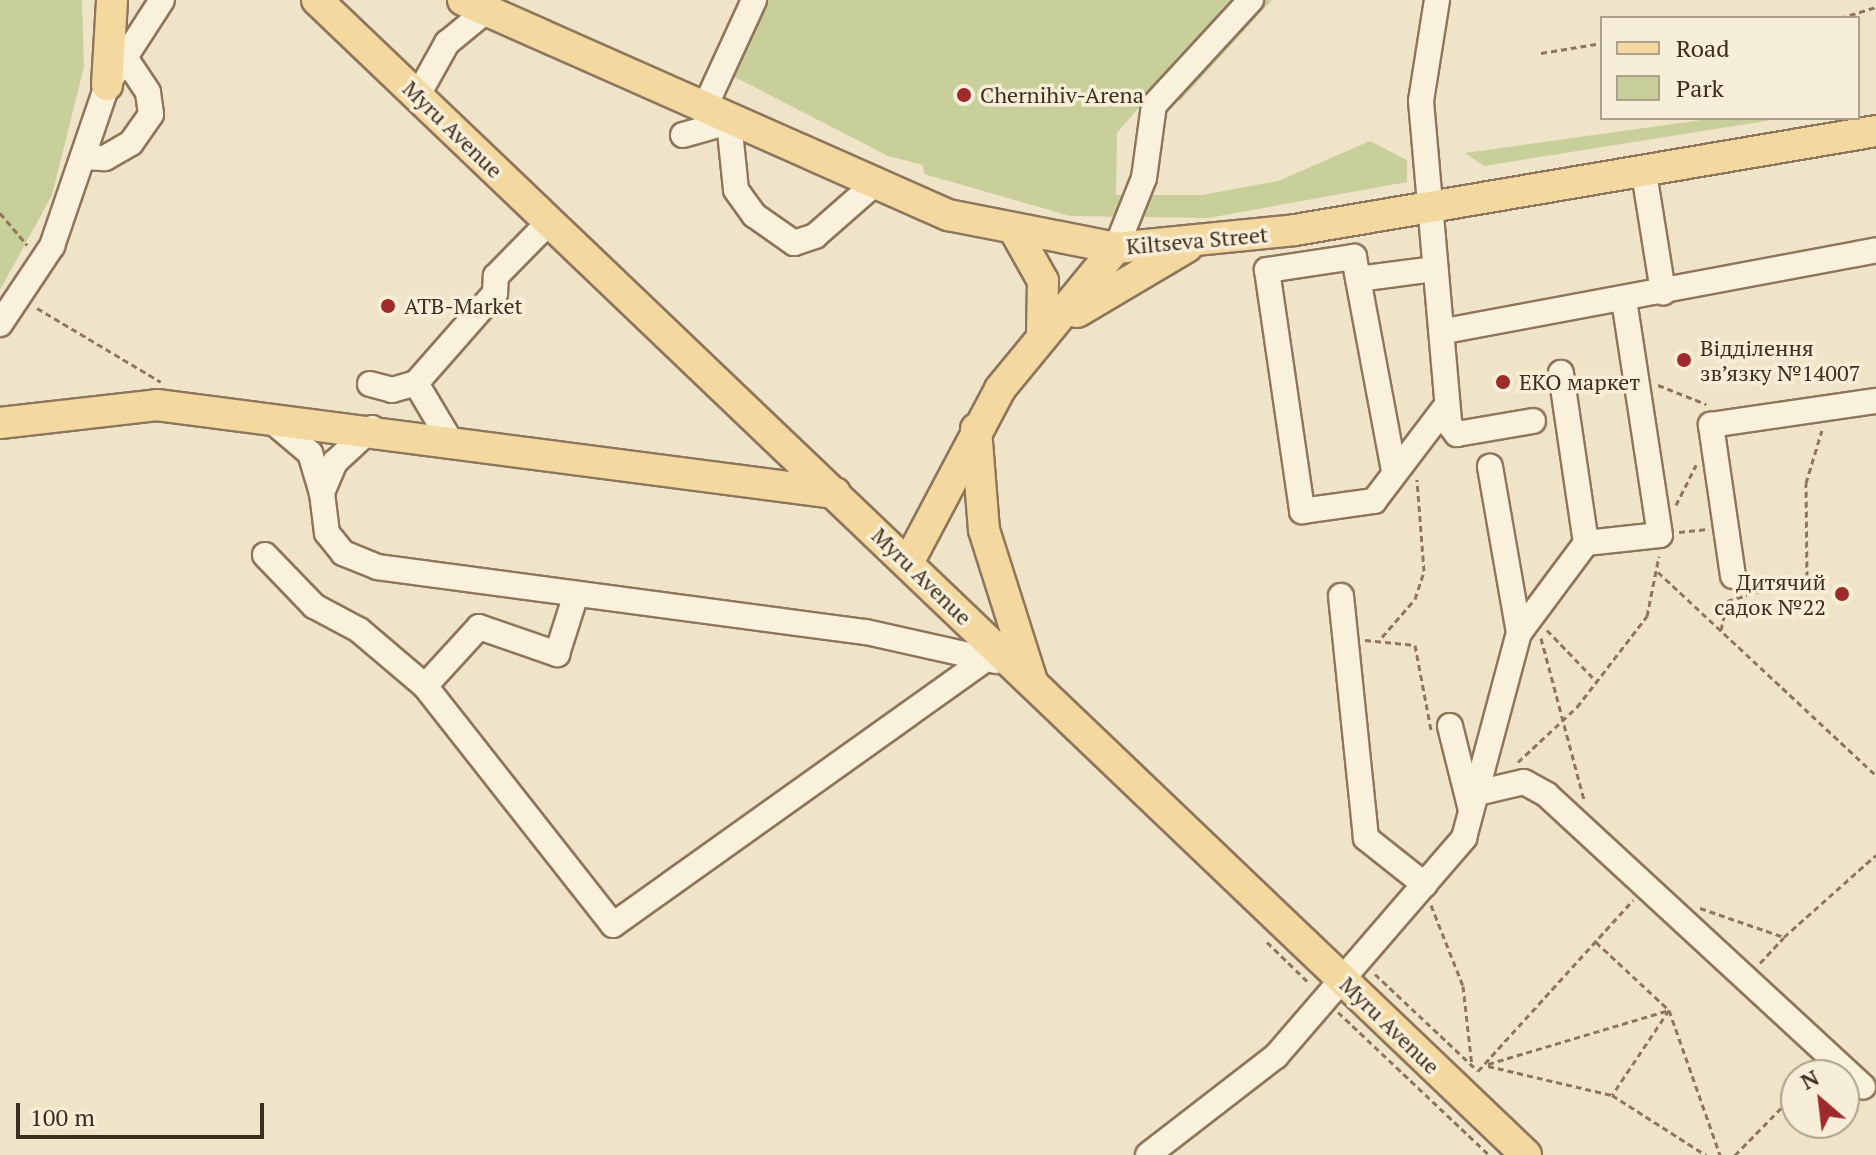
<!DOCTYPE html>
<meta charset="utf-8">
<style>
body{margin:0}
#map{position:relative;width:1876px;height:1155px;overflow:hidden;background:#f0e4c8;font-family:"PT Serif",serif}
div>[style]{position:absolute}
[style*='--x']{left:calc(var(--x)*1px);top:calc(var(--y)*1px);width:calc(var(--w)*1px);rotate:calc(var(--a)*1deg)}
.green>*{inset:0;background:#c9cf9b}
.path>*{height:3px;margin-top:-1.5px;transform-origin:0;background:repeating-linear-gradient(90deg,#8d765c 0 6px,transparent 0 10px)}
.roads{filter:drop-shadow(2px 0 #8d765c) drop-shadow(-2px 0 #8d765c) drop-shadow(0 2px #8d765c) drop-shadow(0 -2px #8d765c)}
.minor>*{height:24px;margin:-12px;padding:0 12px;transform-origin:12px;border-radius:12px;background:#faf1dc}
.major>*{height:30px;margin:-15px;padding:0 15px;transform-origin:15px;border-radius:15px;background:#f3d9a0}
.dots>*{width:22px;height:22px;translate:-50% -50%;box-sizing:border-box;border:4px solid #f7eed8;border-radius:50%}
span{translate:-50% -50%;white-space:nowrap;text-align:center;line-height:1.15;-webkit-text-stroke:7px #f7eed8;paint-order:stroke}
.poi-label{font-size:22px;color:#3d2e20}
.left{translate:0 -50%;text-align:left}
.right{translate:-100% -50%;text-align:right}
.street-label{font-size:22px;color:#3d2e20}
.legend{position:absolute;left:1600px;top:16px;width:260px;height:104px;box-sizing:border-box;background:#f7eed8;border:2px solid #ada18e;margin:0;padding:10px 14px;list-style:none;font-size:24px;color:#3d2e20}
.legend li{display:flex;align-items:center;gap:16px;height:40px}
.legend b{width:40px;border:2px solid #ada18e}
.north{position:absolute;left:1780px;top:1059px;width:80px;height:80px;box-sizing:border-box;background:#f7eed8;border:2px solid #ada18e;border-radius:50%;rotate:332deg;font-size:22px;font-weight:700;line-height:32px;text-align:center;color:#3d2e20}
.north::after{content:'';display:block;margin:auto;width:28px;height:36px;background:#9e2a2b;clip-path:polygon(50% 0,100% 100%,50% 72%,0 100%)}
.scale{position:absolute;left:16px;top:1103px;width:248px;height:36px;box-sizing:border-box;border:4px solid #3d2e20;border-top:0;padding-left:10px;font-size:24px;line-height:28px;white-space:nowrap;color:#3d2e20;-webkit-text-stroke:6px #f7eed8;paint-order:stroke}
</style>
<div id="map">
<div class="green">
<div style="clip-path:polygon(0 0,82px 0,84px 67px,52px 195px,0 290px)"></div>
<div style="clip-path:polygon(761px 0,1272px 0,1180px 101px,1154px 90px,1117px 133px,1116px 195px,1202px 195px,1278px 181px,1370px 141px,1407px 160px,1407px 182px,1208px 218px,1070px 216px,924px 174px,923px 165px,888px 156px,729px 74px)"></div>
<div style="clip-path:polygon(1716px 118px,1784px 118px,1484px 166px,1465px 153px)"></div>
</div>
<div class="path">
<div style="--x:1840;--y:18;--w:38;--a:-17"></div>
<div style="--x:1541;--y:53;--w:62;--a:-9.3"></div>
<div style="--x:0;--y:213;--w:42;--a:49.8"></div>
<div style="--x:37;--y:308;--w:144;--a:30.8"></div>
<div style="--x:1658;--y:385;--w:52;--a:21.6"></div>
<div style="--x:1676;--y:505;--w:45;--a:-63.4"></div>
<div style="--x:1679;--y:532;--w:29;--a:-6"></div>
<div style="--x:1658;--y:572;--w:298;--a:43"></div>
<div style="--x:1727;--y:601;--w:84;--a:-16.7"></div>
<div style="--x:1807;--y:577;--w:94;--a:-90.6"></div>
<div style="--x:1806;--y:483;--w:55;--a:-73.2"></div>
<div style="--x:1547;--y:630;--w:72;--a:46.1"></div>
<div style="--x:1721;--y:630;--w:28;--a:-77"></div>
<div style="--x:1382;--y:637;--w:50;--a:-49"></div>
<div style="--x:1415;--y:599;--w:29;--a:-72"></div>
<div style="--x:1424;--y:571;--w:92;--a:-94.4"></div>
<div style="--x:1541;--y:638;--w:168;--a:75.1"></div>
<div style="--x:1365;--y:640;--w:50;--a:5.7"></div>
<div style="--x:1415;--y:645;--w:86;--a:79.3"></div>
<div style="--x:1518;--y:762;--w:81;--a:-43"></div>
<div style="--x:1577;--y:707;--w:115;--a:-52.4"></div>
<div style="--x:1647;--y:616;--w:61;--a:-78.7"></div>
<div style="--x:1431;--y:905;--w:87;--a:68.4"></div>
<div style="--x:1463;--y:986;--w:81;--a:83.6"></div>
<div style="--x:1700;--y:908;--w:89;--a:19"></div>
<div style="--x:1784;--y:937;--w:123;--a:-41.7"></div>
<div style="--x:1267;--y:942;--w:60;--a:44.3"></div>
<div style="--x:1596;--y:942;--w:100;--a:43"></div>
<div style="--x:1669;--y:1010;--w:154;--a:70.6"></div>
<div style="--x:1760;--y:963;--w:35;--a:-47"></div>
<div style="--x:1375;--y:974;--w:141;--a:43.3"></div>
<div style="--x:1478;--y:1071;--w:231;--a:-47.8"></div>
<div style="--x:1338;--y:1012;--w:208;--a:43.4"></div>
<div style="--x:1488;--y:1064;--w:189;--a:-16.6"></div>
<div style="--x:1669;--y:1010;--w:102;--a:123.8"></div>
<div style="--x:1488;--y:1066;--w:127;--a:13.2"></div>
<div style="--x:1612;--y:1095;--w:112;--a:32.6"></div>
<div style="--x:1793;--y:1095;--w:4;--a:-34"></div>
<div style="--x:1735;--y:1155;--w:70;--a:-45.6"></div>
</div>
<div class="roads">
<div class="minor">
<div style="--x:1437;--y:0;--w:102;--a:99"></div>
<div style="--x:1421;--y:101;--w:324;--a:85"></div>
<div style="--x:1449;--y:424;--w:13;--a:51"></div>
<div style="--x:1457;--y:434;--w:77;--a:-9.7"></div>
<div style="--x:418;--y:95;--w:60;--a:-60.9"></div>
<div style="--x:447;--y:43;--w:52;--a:-39.5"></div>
<div style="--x:703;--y:111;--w:122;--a:-65.3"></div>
<div style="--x:683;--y:135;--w:48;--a:-15.8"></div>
<div style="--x:729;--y:122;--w:68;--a:84.1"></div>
<div style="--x:736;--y:190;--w:31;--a:54"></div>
<div style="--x:754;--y:215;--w:49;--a:35"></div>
<div style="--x:794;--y:243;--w:22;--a:-18"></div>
<div style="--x:815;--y:236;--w:77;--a:-41.3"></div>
<div style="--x:83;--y:157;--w:22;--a:3"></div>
<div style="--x:105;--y:158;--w:30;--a:-30"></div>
<div style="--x:131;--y:143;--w:35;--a:-55"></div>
<div style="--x:151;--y:114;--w:22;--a:-98"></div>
<div style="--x:148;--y:92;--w:43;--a:-123.7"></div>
<div style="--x:1644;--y:173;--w:121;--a:80.9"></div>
<div style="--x:1116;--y:248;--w:75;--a:-68.2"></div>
<div style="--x:1144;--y:178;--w:74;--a:-82.2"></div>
<div style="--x:1154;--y:105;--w:143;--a:-47.3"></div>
<div style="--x:1358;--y:279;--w:78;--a:-7.4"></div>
<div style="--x:0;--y:324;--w:94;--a:-56.3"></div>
<div style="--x:52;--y:246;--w:170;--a:-71.1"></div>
<div style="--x:107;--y:85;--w:101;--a:-57.1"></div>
<div style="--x:1445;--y:331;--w:439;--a:-10.6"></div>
<div style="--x:370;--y:384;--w:23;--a:15"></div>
<div style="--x:392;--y:390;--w:25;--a:-16"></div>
<div style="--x:272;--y:421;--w:50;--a:40.1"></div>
<div style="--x:310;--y:453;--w:42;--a:73.3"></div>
<div style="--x:372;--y:428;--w:50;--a:137.4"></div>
<div style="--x:335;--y:462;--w:34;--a:113"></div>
<div style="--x:322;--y:493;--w:40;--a:82.9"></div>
<div style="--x:327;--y:533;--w:26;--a:51"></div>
<div style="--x:343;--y:553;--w:37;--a:22"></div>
<div style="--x:377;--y:567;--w:493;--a:7.6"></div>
<div style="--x:866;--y:632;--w:133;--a:12.6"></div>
<div style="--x:448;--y:437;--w:63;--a:-120.7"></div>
<div style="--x:416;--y:383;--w:120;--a:-48.7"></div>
<div style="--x:495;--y:293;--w:17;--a:-87"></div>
<div style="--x:496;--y:276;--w:77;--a:-45.5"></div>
<div style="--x:1394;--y:471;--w:218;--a:-100.6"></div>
<div style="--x:1354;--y:257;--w:88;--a:171.5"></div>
<div style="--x:1267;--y:270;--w:244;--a:81.7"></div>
<div style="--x:1302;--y:511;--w:73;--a:-7.9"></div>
<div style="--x:1374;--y:501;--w:119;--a:-52.8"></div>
<div style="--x:1586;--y:543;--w:74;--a:-6.2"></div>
<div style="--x:1660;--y:535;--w:239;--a:-98.7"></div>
<div style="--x:265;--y:555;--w:71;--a:46.1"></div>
<div style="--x:314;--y:606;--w:51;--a:28.1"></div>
<div style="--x:359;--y:630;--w:87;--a:40.3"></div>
<div style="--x:425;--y:686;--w:304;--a:51.8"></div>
<div style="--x:613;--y:925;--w:462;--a:-35.5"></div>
<div style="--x:1733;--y:576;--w:153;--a:-98.3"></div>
<div style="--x:1711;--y:425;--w:167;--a:-8.3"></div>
<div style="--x:1341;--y:596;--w:243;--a:84.1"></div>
<div style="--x:1366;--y:838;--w:75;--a:38.5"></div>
<div style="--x:1519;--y:633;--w:112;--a:-53.3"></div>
<div style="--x:1586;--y:543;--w:172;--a:-98.4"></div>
<div style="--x:425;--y:686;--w:80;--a:-47.5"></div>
<div style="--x:479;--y:627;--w:83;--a:19.1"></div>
<div style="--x:557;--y:654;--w:63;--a:-72.4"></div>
<div style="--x:1450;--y:726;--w:87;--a:76"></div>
<div style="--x:1477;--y:793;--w:48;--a:-13.2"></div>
<div style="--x:1524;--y:782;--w:26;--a:29"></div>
<div style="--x:1547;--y:795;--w:430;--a:42.7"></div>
<div style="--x:1148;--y:1155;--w:162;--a:-37.7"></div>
<div style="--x:1276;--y:1056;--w:288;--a:-49.2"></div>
<div style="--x:1464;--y:838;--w:212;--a:-75"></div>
<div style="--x:1519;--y:633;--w:169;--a:-99.9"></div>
</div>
<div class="major">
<div style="--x:317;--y:0;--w:1672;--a:43.69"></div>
<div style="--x:463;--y:0;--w:531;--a:23.91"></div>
<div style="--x:948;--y:215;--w:171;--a:11.1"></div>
<div style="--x:1116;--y:248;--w:180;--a:-5.7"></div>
<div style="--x:1295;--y:230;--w:589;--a:-9.67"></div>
<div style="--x:107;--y:85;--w:85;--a:-86.6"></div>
<div style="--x:1016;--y:233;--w:55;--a:60.6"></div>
<div style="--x:1043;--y:281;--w:52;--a:91.1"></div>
<div style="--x:1077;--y:312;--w:128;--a:-30.6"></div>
<div style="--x:0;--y:423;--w:158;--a:-6.5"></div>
<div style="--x:157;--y:405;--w:684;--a:7.4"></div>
<div style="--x:976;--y:429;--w:101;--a:85.5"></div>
<div style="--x:984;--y:530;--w:158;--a:72.4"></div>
<div style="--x:908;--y:563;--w:197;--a:-62.1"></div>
<div style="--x:1000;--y:389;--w:183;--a:-50.6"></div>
</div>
</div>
<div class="dots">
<div style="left:964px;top:95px;background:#9e2a2b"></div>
<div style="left:388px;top:306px;background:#9e2a2b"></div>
<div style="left:1684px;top:360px;background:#9e2a2b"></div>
<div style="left:1503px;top:382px;background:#9e2a2b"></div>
<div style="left:1842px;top:594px;background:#9e2a2b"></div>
</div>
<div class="poi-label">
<span class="left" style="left:980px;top:95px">Chernihiv-Arena</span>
<span class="left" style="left:404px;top:306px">ATB-Market</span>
<span class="left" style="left:1700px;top:360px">Відділення<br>зв’язку №14007</span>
<span class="left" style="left:1519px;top:382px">ЕКО маркет</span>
<span class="right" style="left:1826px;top:594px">Дитячий<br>садок №22</span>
</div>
<div class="street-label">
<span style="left:453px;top:129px;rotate:44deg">Myru Avenue</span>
<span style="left:1197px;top:240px;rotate:-5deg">Kiltseva Street</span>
<span style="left:922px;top:576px;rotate:44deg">Myru Avenue</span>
<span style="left:1390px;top:1025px;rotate:44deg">Myru Avenue</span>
</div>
<ul class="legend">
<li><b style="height:10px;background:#f3d9a0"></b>Road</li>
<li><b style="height:22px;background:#c9cf9b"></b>Park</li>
</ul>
<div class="north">N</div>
<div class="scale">100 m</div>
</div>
